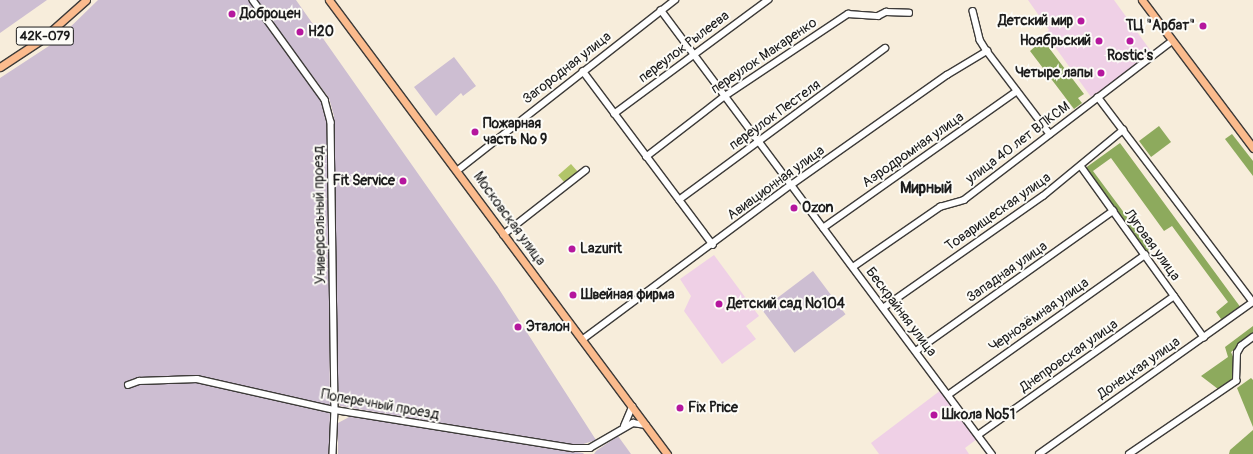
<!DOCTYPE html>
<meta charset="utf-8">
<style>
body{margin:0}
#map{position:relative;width:1253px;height:454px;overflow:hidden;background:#f7eddb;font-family:Pangolin,sans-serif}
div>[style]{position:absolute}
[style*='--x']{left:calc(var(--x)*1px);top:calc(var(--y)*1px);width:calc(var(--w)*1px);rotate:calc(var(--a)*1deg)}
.built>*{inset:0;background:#efd0e6}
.industrial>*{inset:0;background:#cdbed2;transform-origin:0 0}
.green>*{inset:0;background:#b2c569;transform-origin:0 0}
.forest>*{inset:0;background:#8daa5d;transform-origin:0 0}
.roads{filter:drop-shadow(1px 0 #3d3b39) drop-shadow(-1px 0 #3d3b39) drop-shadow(0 1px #3d3b39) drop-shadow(0 -1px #3d3b39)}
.minor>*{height:5.5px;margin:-2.75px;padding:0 2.75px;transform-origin:2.75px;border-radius:2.75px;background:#fff}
.major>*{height:7px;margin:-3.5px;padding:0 3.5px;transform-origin:3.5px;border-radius:3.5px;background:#fbbb8d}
.dots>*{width:11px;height:11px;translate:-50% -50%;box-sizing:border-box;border:2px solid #fdfcf7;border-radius:50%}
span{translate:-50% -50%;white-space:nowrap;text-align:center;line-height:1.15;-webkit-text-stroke:4px #fdfcf7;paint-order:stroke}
.shield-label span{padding:1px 3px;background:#fdfcf7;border:1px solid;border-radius:3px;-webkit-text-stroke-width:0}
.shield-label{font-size:13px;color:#1c1c1c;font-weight:700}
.poi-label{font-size:14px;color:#1c1c1c;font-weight:700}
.left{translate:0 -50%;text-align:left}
.right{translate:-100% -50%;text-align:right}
.street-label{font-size:14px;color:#1c1c1c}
.quarter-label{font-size:16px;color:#1c1c1c;font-weight:700}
</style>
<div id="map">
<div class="built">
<div style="clip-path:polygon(1028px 0,1114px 0,1153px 54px,1091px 97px,1045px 33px,1049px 30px)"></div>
<div style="clip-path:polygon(714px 255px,759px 316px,746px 326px,756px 339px,722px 364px,684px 311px,691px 296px,680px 279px)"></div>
<div style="clip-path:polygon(941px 390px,977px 439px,965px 448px,969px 454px,879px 454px,871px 443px)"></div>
</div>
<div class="industrial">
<div style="clip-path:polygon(0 0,47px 0,0 33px)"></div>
<div style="clip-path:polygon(98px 0,250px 0,318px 91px,329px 123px,330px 454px,0 454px,0 78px,55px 42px)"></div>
<div style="clip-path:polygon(256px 0,296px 0,497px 286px,596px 440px,577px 446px,340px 406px,337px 395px,334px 116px,329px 98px)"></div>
<div style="clip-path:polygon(454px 57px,476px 86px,463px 96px,461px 93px,436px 116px,414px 87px)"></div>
<div style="left:813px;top:271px;width:54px;height:64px;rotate:53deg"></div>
<div style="clip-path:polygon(351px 416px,583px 453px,584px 454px,338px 454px,338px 423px)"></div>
<div style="clip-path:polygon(618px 436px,631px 454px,594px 454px,596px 451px)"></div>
</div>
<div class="green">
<div style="left:571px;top:164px;width:11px;height:17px;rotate:49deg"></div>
</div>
<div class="forest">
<div style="clip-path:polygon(1043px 40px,1084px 94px,1078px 98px,1082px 103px,1074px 109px,1030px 51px)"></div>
<div style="left:1159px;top:126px;width:20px;height:25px;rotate:53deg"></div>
<div style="clip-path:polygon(1232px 134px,1253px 161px,1253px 176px,1225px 139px)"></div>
<div style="clip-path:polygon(1120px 143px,1244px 312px,1211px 336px,1208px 333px,1221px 319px,1216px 312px,1228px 302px,1172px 226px,1164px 231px,1111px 158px,1093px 171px,1151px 249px,1146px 252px,1084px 169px)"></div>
<div style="clip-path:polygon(1253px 326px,1253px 335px,1231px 352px,1236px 364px,1233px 379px,1218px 389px,1201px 376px,1228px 357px,1225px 347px)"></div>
<div style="clip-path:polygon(1251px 378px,1253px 380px,1253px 427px,1237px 388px)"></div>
<div style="clip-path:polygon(1253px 430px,1253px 454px,1229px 454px,1230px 450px)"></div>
</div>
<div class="roads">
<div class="minor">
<div style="--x:253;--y:0;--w:123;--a:54.2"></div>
<div style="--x:325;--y:100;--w:23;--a:75"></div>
<div style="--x:331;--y:122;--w:288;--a:89.2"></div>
<div style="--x:335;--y:410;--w:44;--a:92.6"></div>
<div style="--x:661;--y:10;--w:554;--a:53.3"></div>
<div style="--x:973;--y:11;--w:30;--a:76"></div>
<div style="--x:980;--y:40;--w:13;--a:58"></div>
<div style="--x:987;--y:51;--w:104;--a:52.8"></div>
<div style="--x:583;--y:71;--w:217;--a:53.2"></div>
<div style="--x:1098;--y:97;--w:257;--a:52.9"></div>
<div style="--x:614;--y:114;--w:192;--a:-36.5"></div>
<div style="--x:646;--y:157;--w:100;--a:-37.7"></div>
<div style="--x:725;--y:96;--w:148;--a:-33.7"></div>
<div style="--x:848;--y:14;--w:30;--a:4"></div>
<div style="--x:878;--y:16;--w:9;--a:-27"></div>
<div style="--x:886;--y:12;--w:23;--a:2"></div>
<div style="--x:1081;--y:166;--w:211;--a:54.3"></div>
<div style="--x:457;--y:171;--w:277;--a:-38.1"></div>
<div style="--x:679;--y:200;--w:256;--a:-36.4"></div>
<div style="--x:823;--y:228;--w:237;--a:-35.2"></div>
<div style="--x:503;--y:235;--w:105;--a:-38.1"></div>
<div style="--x:853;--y:267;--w:106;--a:-34.6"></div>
<div style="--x:940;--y:207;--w:25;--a:-16"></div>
<div style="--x:964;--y:200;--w:262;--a:-37.4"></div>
<div style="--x:883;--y:308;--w:195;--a:-35"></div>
<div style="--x:1043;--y:196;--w:104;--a:-39.5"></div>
<div style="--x:582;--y:340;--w:260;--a:-36.6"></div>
<div style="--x:791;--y:185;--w:191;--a:-35.2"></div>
<div style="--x:947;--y:75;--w:47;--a:-31"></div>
<div style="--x:916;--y:351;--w:242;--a:-35.4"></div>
<div style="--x:128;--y:385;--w:12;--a:-20"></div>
<div style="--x:139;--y:381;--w:58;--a:-2"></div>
<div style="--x:197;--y:379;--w:141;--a:12.7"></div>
<div style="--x:335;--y:410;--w:241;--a:9.1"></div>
<div style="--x:573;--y:448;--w:17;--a:0"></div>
<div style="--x:590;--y:448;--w:50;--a:-30.2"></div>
<div style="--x:633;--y:423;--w:13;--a:9"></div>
<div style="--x:948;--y:395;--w:242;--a:-35.4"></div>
<div style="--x:624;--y:426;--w:21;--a:-67"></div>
<div style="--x:978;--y:435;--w:240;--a:-35.3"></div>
<div style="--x:1039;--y:454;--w:262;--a:-35.4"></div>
<div style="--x:1129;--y:454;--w:130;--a:-34.3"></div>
<div style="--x:1236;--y:381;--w:28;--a:-88"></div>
<div style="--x:1237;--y:353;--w:8;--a:-60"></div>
<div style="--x:1241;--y:346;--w:15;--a:-37"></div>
</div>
<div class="major">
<div style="--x:329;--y:0;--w:566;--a:53.33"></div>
<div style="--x:1142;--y:0;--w:185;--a:53.1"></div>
<div style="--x:0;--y:67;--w:49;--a:-33.4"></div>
<div style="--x:41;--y:40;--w:60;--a:-41.6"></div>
</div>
</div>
<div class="dots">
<div style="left:232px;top:14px;background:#b5179e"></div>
<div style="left:1081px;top:21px;background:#b5179e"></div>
<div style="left:1203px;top:26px;background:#b5179e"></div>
<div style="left:300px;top:32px;background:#b5179e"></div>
<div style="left:1099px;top:41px;background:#b5179e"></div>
<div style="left:1130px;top:41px;background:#b5179e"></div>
<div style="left:1101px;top:73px;background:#b5179e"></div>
<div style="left:475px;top:132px;background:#b5179e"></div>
<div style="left:403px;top:181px;background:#b5179e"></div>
<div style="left:794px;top:208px;background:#b5179e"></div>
<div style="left:572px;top:249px;background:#b5179e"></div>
<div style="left:573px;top:295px;background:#b5179e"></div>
<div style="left:719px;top:304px;background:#b5179e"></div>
<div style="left:518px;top:327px;background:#b5179e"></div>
<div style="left:680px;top:408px;background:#b5179e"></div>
<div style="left:934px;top:415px;background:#b5179e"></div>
</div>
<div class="shield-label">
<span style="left:45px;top:36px">42К-079</span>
</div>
<div class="poi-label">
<span class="left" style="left:240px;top:14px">Доброцен</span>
<span class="right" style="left:1073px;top:21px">Детский мир</span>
<span class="right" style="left:1195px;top:26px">ТЦ "Арбат"</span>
<span class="left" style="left:308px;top:32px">Н2О</span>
<span class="right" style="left:1091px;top:41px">Ноябрьский</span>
<span style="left:1130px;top:56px">Rostic's</span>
<span class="right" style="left:1093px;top:73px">Четыре лапы</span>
<span class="left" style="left:483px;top:132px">Пожарная<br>часть № 9</span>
<span class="right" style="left:395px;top:181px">Fit Service</span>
<span class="left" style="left:802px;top:208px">Ozon</span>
<span class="left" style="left:580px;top:249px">Lazurit</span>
<span class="left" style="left:581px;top:295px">Швейная фирма</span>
<span class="left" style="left:727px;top:304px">Детский сад №104</span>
<span class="left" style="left:526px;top:327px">Эталон</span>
<span class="left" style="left:688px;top:408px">Fix Price</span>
<span class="left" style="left:942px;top:415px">Школа №51</span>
</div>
<div class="street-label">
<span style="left:684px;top:47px;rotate:-37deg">переулок Рылеева</span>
<span style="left:764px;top:56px;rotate:-34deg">переулок Макаренко</span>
<span style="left:567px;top:68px;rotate:-38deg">Загородная улица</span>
<span style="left:775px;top:115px;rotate:-36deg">переулок Пестеля</span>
<span style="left:1018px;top:143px;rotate:-37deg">улица 40 лет ВЛКСМ</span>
<span style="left:913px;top:150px;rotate:-35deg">Аэродромная улица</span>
<span style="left:776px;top:183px;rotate:-36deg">Авиационная улица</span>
<span style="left:998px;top:212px;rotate:-35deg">Товарищеская улица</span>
<span style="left:320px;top:215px;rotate:-91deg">Универсальный проезд</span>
<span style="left:509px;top:219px;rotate:54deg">Московская улица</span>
<span style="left:1152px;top:245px;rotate:54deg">Луговая улица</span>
<span style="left:1007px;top:272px;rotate:-35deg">Западная улица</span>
<span style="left:901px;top:312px;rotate:53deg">Бескрайняя улица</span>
<span style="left:1039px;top:315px;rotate:-35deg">Чернозёмная улица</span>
<span style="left:1069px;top:356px;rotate:-35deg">Днепровская улица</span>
<span style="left:1139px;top:368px;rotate:-35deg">Донецкая улица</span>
<span style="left:380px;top:405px;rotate:10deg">Поперечный проезд</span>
</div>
<div class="quarter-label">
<span style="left:926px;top:188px">Мирный</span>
</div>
</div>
